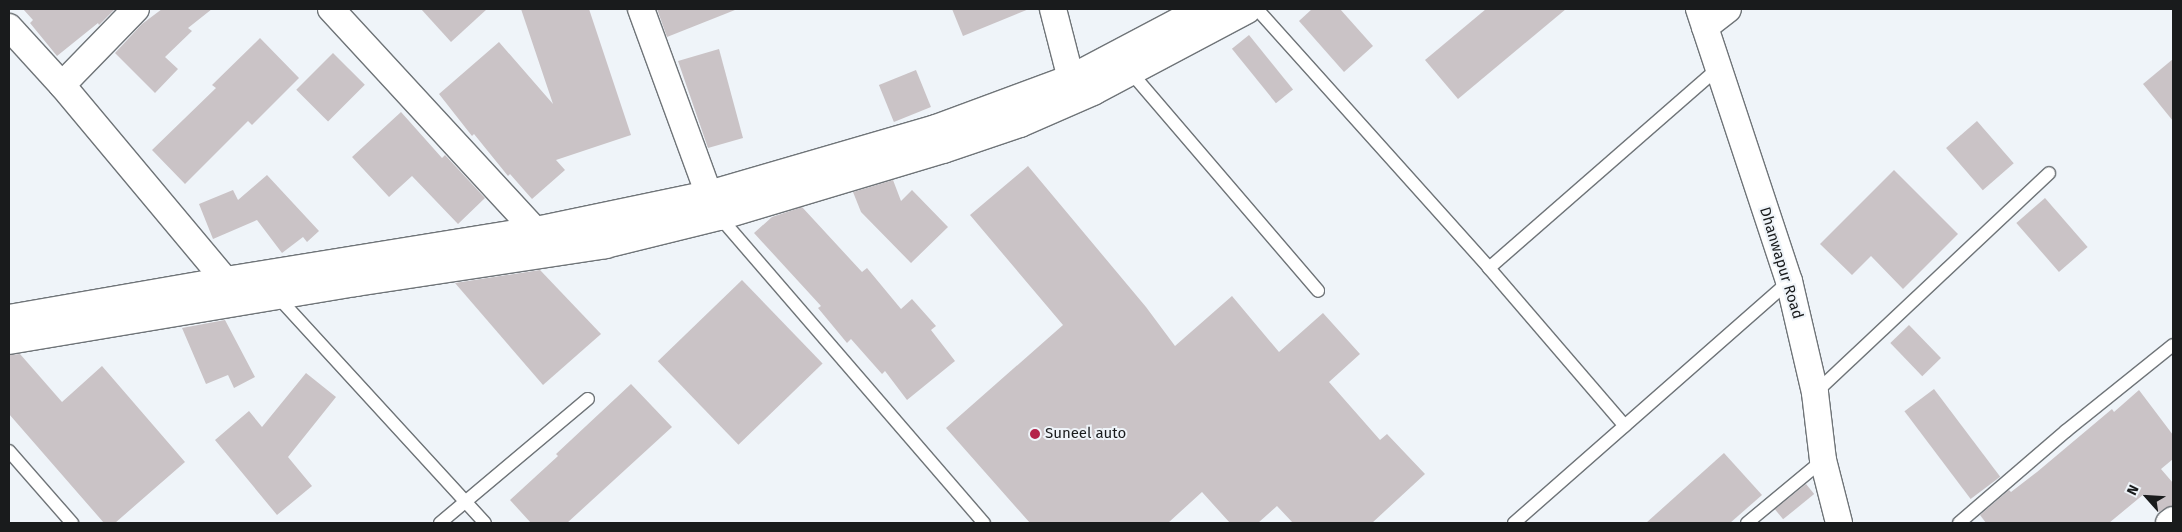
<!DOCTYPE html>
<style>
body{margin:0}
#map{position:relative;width:2182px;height:532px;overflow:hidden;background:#eff4f9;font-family:"Fira Sans",sans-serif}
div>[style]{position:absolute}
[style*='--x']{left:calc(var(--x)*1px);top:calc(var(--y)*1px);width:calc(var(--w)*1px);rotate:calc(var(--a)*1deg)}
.building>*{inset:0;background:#cac3c6;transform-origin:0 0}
.roads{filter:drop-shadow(1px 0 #6f7478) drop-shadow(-1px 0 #6f7478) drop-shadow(0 1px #6f7478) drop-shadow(0 -1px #6f7478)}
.service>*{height:12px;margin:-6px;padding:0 6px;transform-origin:6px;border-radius:6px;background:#fff}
.minor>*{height:26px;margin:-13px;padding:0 13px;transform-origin:13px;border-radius:13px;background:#fff}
.tertiary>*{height:28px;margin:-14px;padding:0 14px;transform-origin:14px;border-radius:14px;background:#fff}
.dots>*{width:14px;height:14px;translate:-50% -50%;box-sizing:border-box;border:2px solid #eff4f9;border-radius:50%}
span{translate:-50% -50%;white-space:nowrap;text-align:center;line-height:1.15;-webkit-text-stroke:4px #eff4f9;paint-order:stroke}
.street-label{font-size:15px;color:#191b1c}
.poi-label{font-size:15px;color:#191b1c}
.left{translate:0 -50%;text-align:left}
.frame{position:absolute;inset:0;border:10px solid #191b1c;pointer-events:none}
.north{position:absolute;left:2122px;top:472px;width:50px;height:50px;-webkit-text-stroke:4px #eff4f9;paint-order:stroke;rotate:296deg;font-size:14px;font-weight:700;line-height:20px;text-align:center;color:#191b1c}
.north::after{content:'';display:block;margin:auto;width:18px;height:22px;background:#191b1c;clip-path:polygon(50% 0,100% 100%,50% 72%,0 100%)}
</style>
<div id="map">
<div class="building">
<div style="clip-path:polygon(23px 9px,115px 9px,99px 25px,98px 23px,57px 56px,30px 23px,33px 20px)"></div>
<div style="clip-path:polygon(162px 9px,212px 9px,188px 28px,192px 31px,165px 57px,178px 69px,155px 93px,115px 53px,142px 24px)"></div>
<div style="clip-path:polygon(421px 9px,487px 9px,451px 42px)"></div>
<div style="clip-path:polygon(521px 9px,589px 9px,631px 135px,556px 160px,565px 170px,532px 199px,510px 174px,508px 176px,474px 134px,472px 136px,439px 94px,499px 42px,553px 104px)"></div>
<div style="clip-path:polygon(657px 9px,735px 9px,735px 10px,667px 37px)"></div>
<div style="clip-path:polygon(952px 9px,1029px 9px,963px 36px)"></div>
<div style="clip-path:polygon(1312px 9px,1340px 9px,1373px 46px,1344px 72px,1299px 21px)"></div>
<div style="clip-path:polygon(1486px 9px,1566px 9px,1458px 99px,1425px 60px)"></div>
<div style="left:1249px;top:35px;width:70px;height:22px;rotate:51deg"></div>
<div style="clip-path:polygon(260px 38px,299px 78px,252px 125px,248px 121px,185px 184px,152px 150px,216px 88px,212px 85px)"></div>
<div style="clip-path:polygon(719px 49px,743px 138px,708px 148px,678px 61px)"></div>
<div style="left:333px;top:53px;width:45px;height:52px;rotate:45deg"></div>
<div style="clip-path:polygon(2173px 59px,2173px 121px,2143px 84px)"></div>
<div style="left:916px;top:70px;width:40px;height:40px;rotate:68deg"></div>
<div style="clip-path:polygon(401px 112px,442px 158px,445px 155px,485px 198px,458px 224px,412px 176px,389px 197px,352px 157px)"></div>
<div style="left:1977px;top:121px;width:56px;height:41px;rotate:49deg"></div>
<div style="clip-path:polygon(1028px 166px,1146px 307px,1175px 346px,1232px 296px,1279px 352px,1323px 313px,1360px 354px,1329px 382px,1380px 440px,1387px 434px,1425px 474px,1372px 523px,1293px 523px,1277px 506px,1258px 523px,1230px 523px,1202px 492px,1168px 523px,1030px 523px,946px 428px,1063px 325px,970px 215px)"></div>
<div style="clip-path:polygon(1894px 170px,1958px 234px,1903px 289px,1871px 256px,1852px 275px,1820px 244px)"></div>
<div style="clip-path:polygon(267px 175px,319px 231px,307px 242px,303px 237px,282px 253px,257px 220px,213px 239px,199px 204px,233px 190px,238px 200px)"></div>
<div style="clip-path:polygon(893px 180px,901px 201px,912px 190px,948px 227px,911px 263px,861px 212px,853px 192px)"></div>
<div style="left:2045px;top:198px;width:65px;height:38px;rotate:49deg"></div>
<div style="clip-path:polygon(802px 207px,862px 272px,867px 268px,901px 309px,912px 299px,936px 326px,931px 330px,955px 361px,907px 400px,885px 371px,882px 374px,851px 339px,847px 343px,818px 308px,821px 306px,754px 233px,772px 217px)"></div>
<div style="clip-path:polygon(540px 270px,601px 334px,543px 385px,455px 283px)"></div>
<div style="left:742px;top:280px;width:116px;height:117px;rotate:46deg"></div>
<div style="clip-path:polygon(225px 320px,255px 377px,234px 388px,228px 375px,206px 384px,182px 328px)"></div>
<div style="left:1909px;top:325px;width:46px;height:26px;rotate:46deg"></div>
<div style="clip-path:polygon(20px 354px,62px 402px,102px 366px,185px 462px,115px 523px,104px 523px,9px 414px,9px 355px)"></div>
<div style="clip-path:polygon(306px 373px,336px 397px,288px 457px,312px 486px,277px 515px,215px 440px,249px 411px,262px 427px)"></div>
<div style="clip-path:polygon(631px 384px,672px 427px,567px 523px,531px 523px,510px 500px,558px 456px,556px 454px)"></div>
<div style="left:1934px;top:389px;width:110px;height:37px;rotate:53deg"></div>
<div style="clip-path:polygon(2139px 390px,2173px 435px,2173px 459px,2161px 469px,2173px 483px,2173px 505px,2159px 512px,2144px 494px,2109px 523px,1986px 523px,1980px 515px,2009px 490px,2011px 492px,2037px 472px,2112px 409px,2114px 412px)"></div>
<div style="clip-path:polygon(1724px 453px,1762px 495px,1730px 523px,1646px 523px)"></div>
<div style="left:1806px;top:484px;width:13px;height:40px;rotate:51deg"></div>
</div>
<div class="roads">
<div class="service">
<div style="--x:1257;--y:9;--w:348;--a:48.1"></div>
<div style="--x:1489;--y:268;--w:208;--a:49.3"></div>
<div style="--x:1128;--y:69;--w:292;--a:49.4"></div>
<div style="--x:718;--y:215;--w:407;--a:49.2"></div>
<div style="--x:1489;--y:268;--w:304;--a:-41.1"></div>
<div style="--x:276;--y:295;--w:309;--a:47.5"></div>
<div style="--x:1815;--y:393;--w:321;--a:-43.2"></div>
<div style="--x:9;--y:451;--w:96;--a:48.8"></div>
<div style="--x:440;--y:523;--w:193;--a:-40"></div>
<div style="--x:1514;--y:523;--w:366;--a:-41.3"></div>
<div style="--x:1747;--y:523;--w:99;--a:-39.7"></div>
<div style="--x:1959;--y:523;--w:141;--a:-40.7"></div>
<div style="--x:2066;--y:431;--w:137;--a:-38.8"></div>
</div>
<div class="minor">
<div style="--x:331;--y:9;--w:302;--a:47.3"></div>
<div style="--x:536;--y:231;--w:19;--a:69"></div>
<div style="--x:641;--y:9;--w:198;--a:69.9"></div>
<div style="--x:1053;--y:9;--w:72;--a:75.6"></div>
<div style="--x:1699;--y:9;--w:287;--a:71.7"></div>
<div style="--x:1789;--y:281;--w:115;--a:76.9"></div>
<div style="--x:1815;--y:393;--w:67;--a:83.2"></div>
<div style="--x:1823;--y:460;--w:65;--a:75.7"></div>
<div style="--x:9;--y:27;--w:79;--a:47.6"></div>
<div style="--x:62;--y:85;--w:256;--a:50.1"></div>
<div style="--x:226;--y:281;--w:19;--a:72"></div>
<div style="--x:1705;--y:27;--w:29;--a:-38"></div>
<div style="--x:62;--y:85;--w:106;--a:-45.8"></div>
<div style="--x:2169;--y:523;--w:5;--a:-37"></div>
</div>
<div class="tertiary">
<div style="--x:9;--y:319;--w:220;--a:-9.9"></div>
<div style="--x:226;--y:281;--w:314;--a:-9.2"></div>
<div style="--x:536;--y:231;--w:177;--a:-11.8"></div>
<div style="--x:709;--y:195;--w:236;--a:-16.2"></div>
<div style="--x:936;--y:129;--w:144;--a:-20.3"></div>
<div style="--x:1071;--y:79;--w:150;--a:-27.8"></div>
<div style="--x:9;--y:340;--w:351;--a:-9.5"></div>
<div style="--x:355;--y:282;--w:253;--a:-8.6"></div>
<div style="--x:605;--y:244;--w:117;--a:-13.8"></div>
<div style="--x:719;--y:216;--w:234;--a:-16.7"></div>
<div style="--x:943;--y:149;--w:81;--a:-18.7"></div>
<div style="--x:1020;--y:123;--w:80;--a:-23.7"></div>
<div style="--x:1093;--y:91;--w:174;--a:-28"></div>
</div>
</div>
<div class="dots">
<div style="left:1035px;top:434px;background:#b42349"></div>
</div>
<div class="street-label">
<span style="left:1781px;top:263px;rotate:73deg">Dhanwapur Road</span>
</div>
<div class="poi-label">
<span class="left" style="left:1045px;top:434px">Suneel auto</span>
</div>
<div class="frame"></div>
<div class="north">N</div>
</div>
